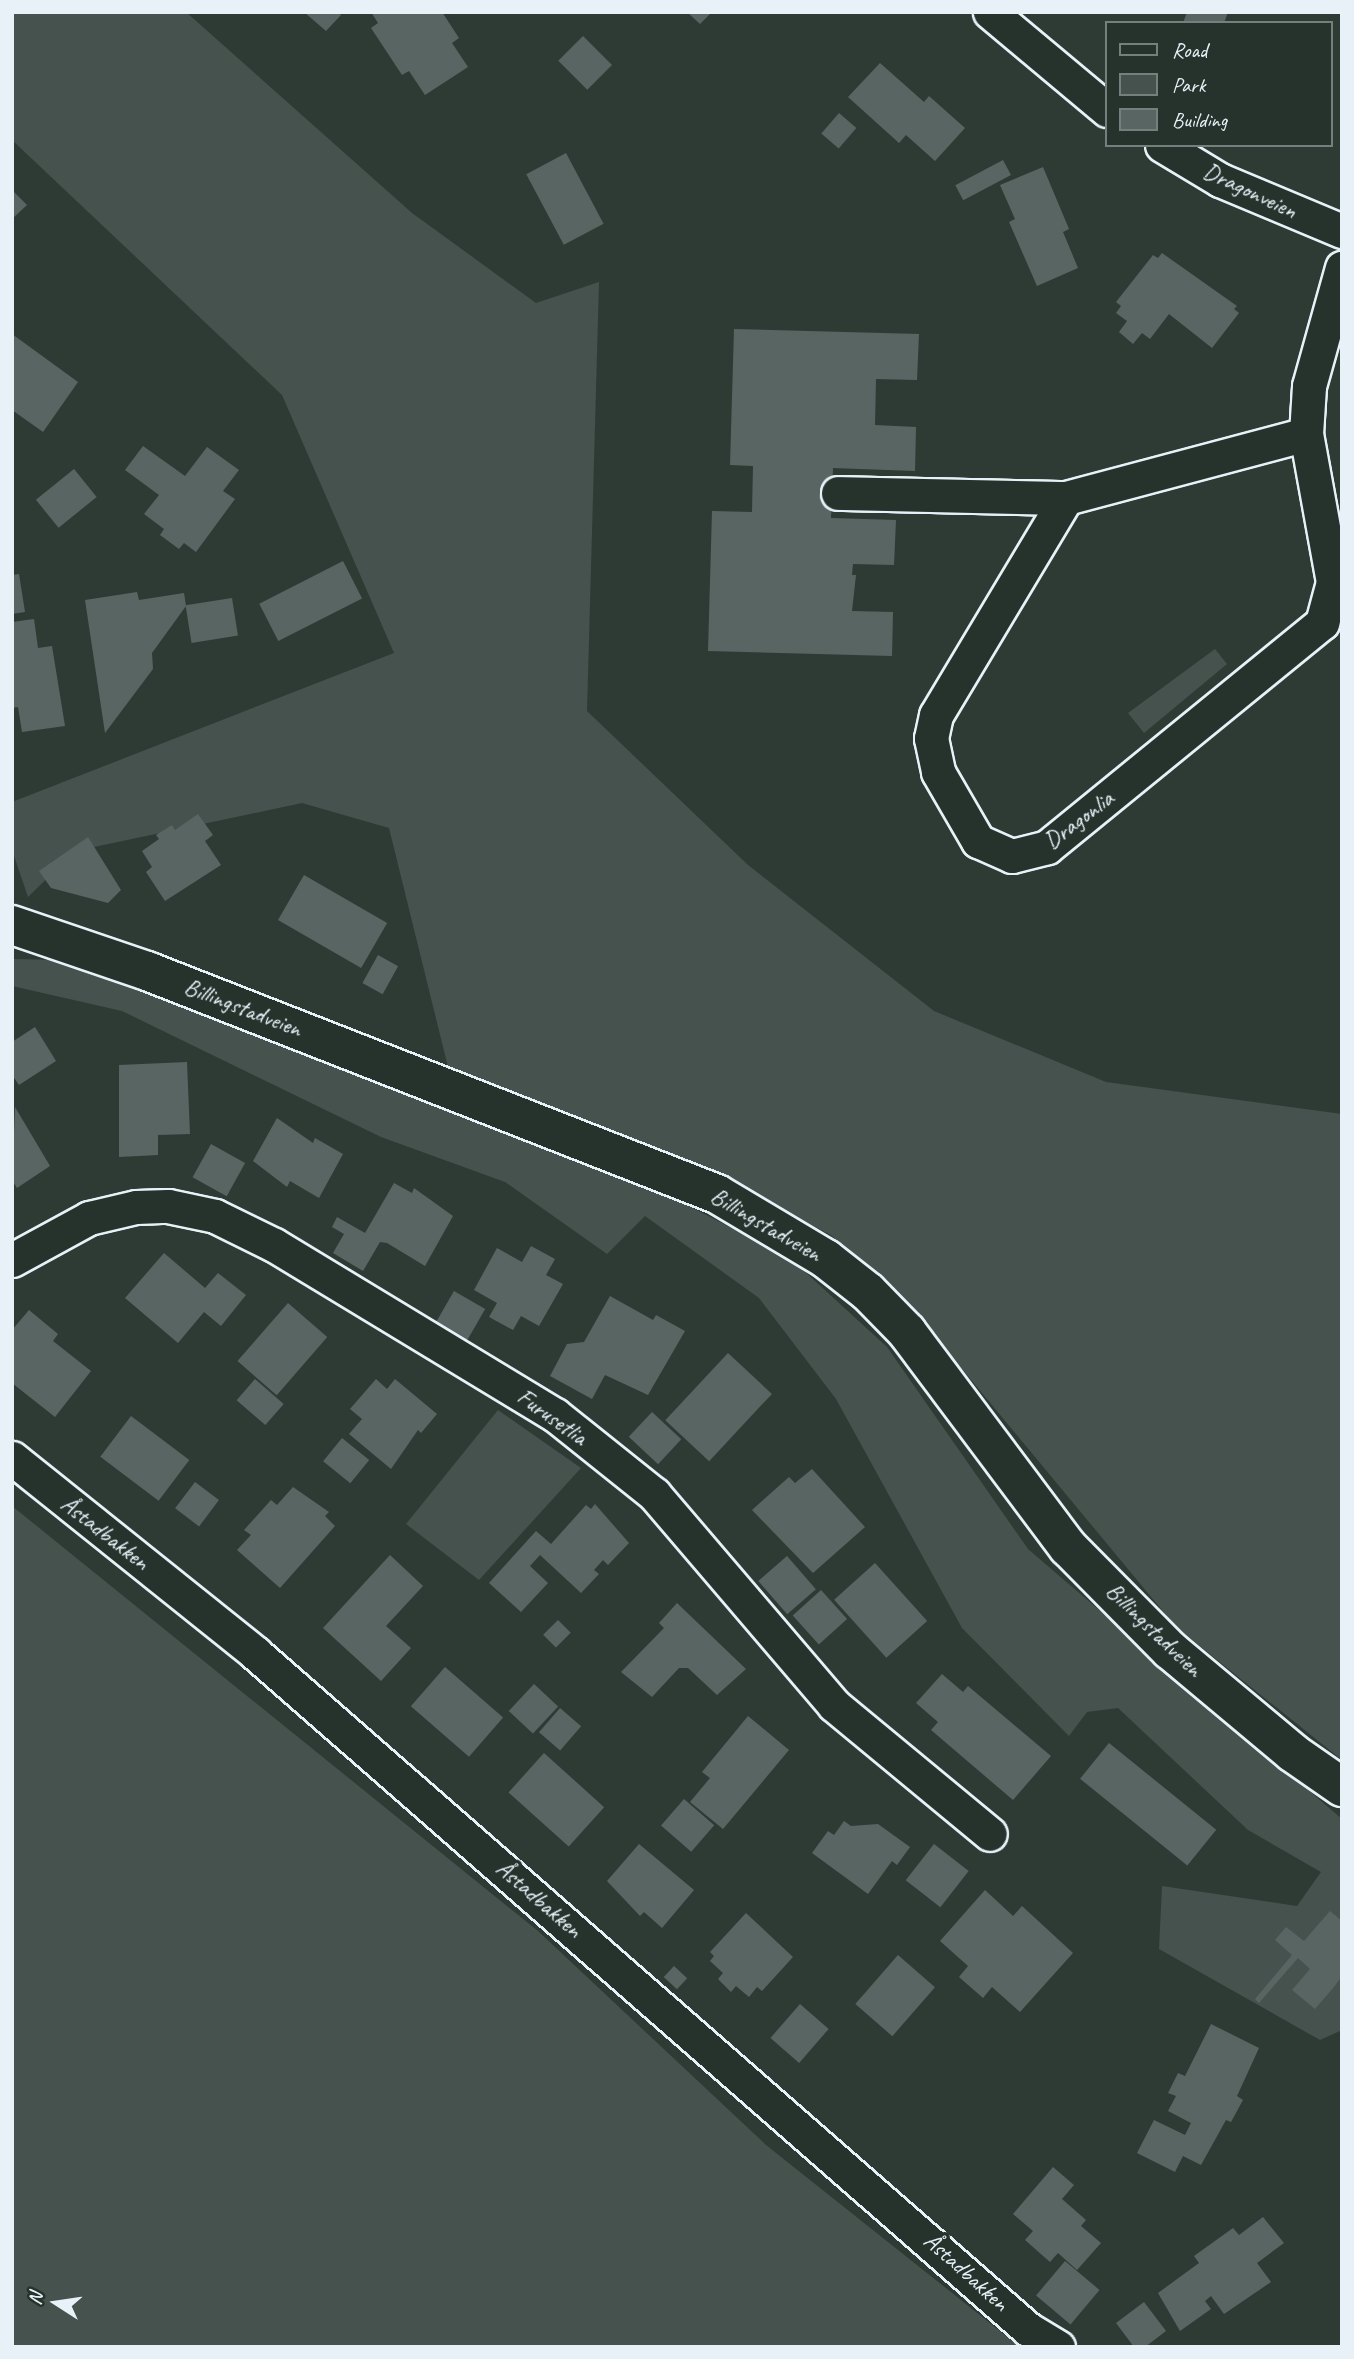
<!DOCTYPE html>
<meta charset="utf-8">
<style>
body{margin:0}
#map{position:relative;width:1354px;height:2359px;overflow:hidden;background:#2e3b35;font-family:Caveat,sans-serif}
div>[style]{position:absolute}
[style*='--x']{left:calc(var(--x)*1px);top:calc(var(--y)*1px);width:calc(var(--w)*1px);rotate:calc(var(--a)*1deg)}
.green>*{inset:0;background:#45524e}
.building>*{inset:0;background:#596563;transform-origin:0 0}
.roads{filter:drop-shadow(2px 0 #e8f1f8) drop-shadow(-2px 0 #e8f1f8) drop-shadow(0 2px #e8f1f8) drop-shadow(0 -2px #e8f1f8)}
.street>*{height:33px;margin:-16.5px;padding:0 16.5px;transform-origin:16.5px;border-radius:16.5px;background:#26332d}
.secondary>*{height:38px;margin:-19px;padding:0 19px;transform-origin:19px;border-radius:19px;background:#26332d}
span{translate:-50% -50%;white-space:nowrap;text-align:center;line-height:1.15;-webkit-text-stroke:7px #26332d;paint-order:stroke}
.street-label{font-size:24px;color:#e8f1f8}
.frame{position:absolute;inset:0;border:14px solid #e8f1f8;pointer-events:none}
.legend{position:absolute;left:1105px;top:21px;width:228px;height:126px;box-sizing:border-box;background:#26332d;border:2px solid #747f7e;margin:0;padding:9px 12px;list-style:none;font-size:21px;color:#e8f1f8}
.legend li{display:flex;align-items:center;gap:14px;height:35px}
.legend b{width:35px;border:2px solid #747f7e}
.north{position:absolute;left:21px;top:2268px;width:70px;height:70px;-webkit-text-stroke:5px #26332d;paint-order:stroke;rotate:282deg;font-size:19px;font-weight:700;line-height:28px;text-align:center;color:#e8f1f8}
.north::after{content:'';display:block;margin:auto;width:24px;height:32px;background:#e8f1f8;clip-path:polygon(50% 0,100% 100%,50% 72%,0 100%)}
</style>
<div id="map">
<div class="green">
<div style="clip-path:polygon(12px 12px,186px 12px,412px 213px,536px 303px,599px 282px,587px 711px,748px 865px,934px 1011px,1106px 1082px,1342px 1114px,1342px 1760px,1176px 1627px,924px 1323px,831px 1235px,685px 1161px,448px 1067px,389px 828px,302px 803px,75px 851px,28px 897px,12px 850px,12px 802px,394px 653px,282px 395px,12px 140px)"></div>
<div style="clip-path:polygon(1215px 649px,1227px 664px,1144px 733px,1128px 713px)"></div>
<div style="clip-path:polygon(12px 959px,59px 960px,666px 1194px,791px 1259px,887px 1347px,1028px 1549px,1342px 1819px,1342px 2030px,1320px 2040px,1159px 1949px,1162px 1886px,1297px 1906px,1321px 1872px,1248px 1830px,1118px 1708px,1087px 1712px,1069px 1736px,962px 1628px,836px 1399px,759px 1298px,645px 1216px,607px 1254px,505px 1182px,381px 1137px,122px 1011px,12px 986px)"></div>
<div style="clip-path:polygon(498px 1410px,581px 1468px,479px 1580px,406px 1524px)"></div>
<div style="clip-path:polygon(12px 1506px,538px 1931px,766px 2145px,1020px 2347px,12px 2347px)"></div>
</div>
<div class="building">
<div style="clip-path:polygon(304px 12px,338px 12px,341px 15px,326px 31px)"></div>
<div style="clip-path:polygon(371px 12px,442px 12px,459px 38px,452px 43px,468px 67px,425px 95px,409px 71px,402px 75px,371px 28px,378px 23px)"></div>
<div style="clip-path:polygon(687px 12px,712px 12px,700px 24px)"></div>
<div style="clip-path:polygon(1187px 12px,1228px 12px,1224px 23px,1183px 23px)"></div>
<div style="left:583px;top:36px;width:41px;height:35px;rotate:45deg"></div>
<div style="clip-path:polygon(880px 63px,924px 102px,929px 96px,965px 128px,935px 161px,906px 135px,899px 143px,848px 97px)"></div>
<div style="left:839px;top:113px;width:23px;height:27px;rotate:41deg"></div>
<div style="left:566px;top:153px;width:80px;height:45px;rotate:62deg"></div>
<div style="left:1003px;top:160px;width:17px;height:54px;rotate:62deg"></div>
<div style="clip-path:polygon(1043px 167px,1069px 229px,1063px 232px,1078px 268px,1037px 286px,1009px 222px,1015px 219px,1000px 185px)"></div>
<div style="clip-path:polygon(12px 190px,27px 205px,12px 219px)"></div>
<div style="clip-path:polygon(1162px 253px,1237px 306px,1234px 309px,1239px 313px,1212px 348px,1169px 314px,1150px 339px,1142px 333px,1133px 344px,1119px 332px,1127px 321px,1116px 313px,1121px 306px,1116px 302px,1153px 255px,1158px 258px)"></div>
<div style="clip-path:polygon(734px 329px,919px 334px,917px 380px,876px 379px,875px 425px,916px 427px,915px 471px,833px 468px,831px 518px,896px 520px,894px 565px,853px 564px,852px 575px,856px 575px,852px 611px,893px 612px,892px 656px,708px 651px,712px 511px,752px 512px,753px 466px,730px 465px)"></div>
<div style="clip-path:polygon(12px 334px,78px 382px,43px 432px,12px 410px)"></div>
<div style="clip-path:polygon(143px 446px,185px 476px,207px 447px,239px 470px,223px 491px,235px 499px,196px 552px,184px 543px,179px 549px,160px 535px,164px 529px,144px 514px,159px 495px,125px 470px)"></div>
<div style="left:74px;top:469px;width:36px;height:49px;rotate:51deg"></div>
<div style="left:343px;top:561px;width:42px;height:94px;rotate:63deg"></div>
<div style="clip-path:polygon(19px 574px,25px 612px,12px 614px,12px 575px)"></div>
<div style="clip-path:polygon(137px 592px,139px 600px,184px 593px,186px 606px,152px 653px,153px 669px,105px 733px,85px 600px)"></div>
<div style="left:232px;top:598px;width:38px;height:47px;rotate:81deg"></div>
<div style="clip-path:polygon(34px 619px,38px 648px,52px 646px,65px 726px,22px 732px,18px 707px,12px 708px,12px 622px)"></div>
<div style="clip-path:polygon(198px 814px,213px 835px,205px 841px,221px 865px,165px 901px,146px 872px,152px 867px,142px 851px,159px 839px,156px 835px,172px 825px,175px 830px)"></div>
<div style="clip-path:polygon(88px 837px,121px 890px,108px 903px,51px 888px,39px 871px)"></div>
<div style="left:304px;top:875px;width:96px;height:52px;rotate:30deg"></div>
<div style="left:378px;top:955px;width:23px;height:32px;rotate:29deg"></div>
<div style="clip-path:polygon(35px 1027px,56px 1061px,19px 1085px,12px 1075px,12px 1042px)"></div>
<div style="clip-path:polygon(187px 1062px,190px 1134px,158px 1135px,158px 1155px,119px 1157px,119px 1065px)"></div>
<div style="clip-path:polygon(15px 1107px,50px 1166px,17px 1188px,12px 1180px)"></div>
<div style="clip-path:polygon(277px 1118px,313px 1143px,315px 1138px,343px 1154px,319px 1198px,290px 1181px,287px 1187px,253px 1161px)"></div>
<div style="left:211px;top:1144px;width:39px;height:38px;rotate:29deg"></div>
<div style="clip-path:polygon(394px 1183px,412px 1193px,414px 1188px,453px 1216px,425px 1266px,387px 1243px,380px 1242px,363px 1271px,333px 1253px,344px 1234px,332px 1227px,337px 1217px,365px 1233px)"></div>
<div style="clip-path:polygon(531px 1246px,555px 1259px,546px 1275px,563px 1284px,539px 1326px,521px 1316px,513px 1330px,489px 1317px,497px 1303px,474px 1290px,497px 1248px,522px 1262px)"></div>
<div style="clip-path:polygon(164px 1253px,205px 1288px,218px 1273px,246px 1295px,221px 1326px,204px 1312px,178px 1343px,125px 1298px)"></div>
<div style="left:454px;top:1291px;width:36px;height:36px;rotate:30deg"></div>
<div style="clip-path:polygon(610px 1296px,653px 1320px,656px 1315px,685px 1331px,648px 1395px,605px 1375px,592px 1399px,550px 1376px,567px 1344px,584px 1342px)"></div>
<div style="left:288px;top:1303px;width:52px;height:77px;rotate:41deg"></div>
<div style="clip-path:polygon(29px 1310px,58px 1334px,53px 1341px,91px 1371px,55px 1417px,12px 1383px,12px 1330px)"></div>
<div style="left:728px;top:1353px;width:60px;height:92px;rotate:43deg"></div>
<div style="left:255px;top:1379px;width:38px;height:28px;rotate:41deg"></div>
<div style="clip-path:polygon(376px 1379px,387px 1389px,395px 1379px,437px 1414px,421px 1433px,418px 1430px,391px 1469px,349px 1434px,362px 1419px,350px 1409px)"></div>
<div style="left:652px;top:1412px;width:40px;height:34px;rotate:43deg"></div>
<div style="left:131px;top:1416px;width:73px;height:51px;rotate:37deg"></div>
<div style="left:342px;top:1438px;width:35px;height:30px;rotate:39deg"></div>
<div style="clip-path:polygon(812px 1469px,865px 1527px,813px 1573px,752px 1510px,789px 1477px,795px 1483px)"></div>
<div style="left:195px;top:1482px;width:30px;height:33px;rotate:37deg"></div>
<div style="clip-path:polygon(293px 1487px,329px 1512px,325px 1516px,335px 1526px,280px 1588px,237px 1550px,251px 1535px,244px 1530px,271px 1500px,277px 1505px)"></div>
<div style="clip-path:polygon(595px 1504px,629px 1543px,608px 1565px,603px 1560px,594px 1570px,599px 1574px,581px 1593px,540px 1555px,530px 1566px,548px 1583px,521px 1612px,489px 1583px,536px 1531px,551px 1544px,586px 1505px,591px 1509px)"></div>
<div style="clip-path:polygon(390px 1555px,423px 1586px,386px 1626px,411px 1648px,381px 1681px,323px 1628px)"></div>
<div style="left:787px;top:1556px;width:44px;height:38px;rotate:49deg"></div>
<div style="left:875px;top:1563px;width:78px;height:55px;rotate:48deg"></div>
<div style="left:821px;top:1590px;width:39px;height:38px;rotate:48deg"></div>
<div style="clip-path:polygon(677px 1603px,746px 1669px,717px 1695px,688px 1668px,679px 1668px,652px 1697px,621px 1672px,664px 1628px,659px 1623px)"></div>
<div style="left:558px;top:1620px;width:18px;height:21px;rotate:45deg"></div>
<div style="left:445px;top:1667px;width:77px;height:52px;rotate:41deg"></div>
<div style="clip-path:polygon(942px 1674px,963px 1692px,968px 1686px,1051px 1756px,1013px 1800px,931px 1730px,938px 1722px,916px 1703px)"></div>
<div style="left:534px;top:1684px;width:33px;height:37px;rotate:43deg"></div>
<div style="left:560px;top:1708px;width:28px;height:32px;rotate:41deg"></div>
<div style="clip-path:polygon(748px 1716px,789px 1750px,723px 1829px,690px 1802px,710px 1778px,702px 1772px)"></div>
<div style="left:1109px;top:1743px;width:138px;height:46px;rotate:39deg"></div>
<div style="left:544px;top:1753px;width:81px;height:53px;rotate:42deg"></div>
<div style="left:684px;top:1799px;width:40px;height:35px;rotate:41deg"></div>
<div style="clip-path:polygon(844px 1821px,851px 1826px,878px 1824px,910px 1847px,897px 1865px,892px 1861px,868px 1894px,812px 1853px,828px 1831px,834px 1835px)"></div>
<div style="clip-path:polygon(639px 1844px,694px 1890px,662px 1928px,644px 1912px,640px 1916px,607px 1881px)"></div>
<div style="left:934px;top:1844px;width:44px;height:46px;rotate:38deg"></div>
<div style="clip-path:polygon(985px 1890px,1013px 1916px,1022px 1906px,1073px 1953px,1020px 2012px,992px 1987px,983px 1998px,959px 1977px,968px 1966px,940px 1941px)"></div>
<div style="clip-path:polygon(1330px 1911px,1342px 1921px,1342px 1976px,1334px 1987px,1315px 2009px,1292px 1990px,1310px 1969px,1298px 1958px,1259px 2003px,1255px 1999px,1292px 1955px,1275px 1940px,1286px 1927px,1304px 1941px)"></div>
<div style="clip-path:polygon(746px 1913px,793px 1957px,762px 1991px,757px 1987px,749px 1997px,736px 1986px,731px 1992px,718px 1979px,723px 1973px,710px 1961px,714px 1956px,710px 1952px)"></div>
<div style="left:898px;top:1955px;width:49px;height:65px;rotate:41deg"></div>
<div style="left:674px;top:1966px;width:18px;height:15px;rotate:43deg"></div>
<div style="left:800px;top:2004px;width:38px;height:45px;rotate:41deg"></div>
<div style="clip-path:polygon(1211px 2024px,1259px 2048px,1237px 2096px,1243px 2100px,1231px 2122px,1226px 2120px,1201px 2165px,1183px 2156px,1175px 2172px,1137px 2153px,1154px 2120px,1185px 2135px,1191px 2123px,1168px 2111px,1176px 2096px,1168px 2093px,1178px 2073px,1185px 2076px)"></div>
<div style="clip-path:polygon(1053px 2167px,1074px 2185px,1062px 2199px,1086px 2220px,1081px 2226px,1101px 2243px,1077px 2270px,1058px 2253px,1050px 2262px,1025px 2240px,1033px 2231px,1013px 2214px)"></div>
<div style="clip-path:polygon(1263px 2217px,1284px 2243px,1257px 2263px,1271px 2282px,1224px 2314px,1211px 2296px,1205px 2301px,1211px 2309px,1180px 2331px,1158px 2293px,1199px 2263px,1194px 2256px,1233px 2228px,1239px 2235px)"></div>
<div style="left:1065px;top:2261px;width:45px;height:45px;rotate:40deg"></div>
<div style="clip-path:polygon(1144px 2302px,1166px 2331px,1145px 2347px,1134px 2347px,1116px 2323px)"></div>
</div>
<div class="roads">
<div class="street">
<div style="--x:990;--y:12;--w:153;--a:39.9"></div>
<div style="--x:1162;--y:145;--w:68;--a:31.1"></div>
<div style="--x:1220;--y:180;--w:132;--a:22.7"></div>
<div style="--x:838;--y:493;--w:228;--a:1.3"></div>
<div style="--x:1066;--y:498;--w:248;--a:-14.9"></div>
<div style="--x:1066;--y:498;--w:253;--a:120.9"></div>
<div style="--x:936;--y:715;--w:24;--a:102"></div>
<div style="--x:931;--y:738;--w:35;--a:78"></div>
<div style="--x:938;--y:772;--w:80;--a:59.9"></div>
<div style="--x:978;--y:841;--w:37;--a:24"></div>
<div style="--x:1012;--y:856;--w:36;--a:-14"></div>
<div style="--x:1047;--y:847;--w:355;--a:-39.2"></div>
<div style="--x:1322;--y:623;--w:42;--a:-75"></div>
<div style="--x:1333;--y:582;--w:150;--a:-100.3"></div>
<div style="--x:1306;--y:434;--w:48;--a:-86.4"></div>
<div style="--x:1309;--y:386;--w:123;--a:-74.4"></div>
<div style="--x:12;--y:1260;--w:88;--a:-28.6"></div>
<div style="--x:89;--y:1218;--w:48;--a:-13.2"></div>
<div style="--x:136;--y:1207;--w:32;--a:-2"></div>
<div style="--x:168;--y:1206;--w:48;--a:12"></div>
<div style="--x:215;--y:1216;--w:66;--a:26.2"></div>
<div style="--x:274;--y:1245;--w:328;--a:31.2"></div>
<div style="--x:555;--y:1415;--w:127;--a:38.6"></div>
<div style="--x:654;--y:1494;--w:277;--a:49.5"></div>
<div style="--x:834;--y:1705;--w:202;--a:39.6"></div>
<div style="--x:12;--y:1458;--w:312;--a:38.7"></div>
<div style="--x:255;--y:1653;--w:1027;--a:41.17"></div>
<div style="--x:1028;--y:2329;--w:35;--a:31"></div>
</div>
<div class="secondary">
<div style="--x:12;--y:925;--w:143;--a:18.8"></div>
<div style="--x:147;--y:971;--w:612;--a:21.37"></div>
<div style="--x:717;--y:1194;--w:127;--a:30.8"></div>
<div style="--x:826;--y:1259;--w:53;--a:38.2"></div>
<div style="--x:868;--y:1292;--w:56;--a:45.7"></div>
<div style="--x:907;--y:1332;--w:269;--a:53.2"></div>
<div style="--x:1068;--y:1547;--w:145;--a:45.3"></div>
<div style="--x:1170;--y:1650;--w:160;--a:39.9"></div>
<div style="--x:1293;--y:1753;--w:60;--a:34.8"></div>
</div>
</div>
<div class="street-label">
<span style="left:1250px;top:191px;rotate:25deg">Dragonveien</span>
<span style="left:1079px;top:820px;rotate:-37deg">Dragonlia</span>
<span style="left:243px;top:1008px;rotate:21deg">Billingstadveien</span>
<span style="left:766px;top:1225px;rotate:30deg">Billingstadveien</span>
<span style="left:552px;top:1417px;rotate:35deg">Furusetlia</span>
<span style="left:105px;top:1533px;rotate:38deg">Åstadbakken</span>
<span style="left:1154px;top:1630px;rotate:44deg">Billingstadveien</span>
<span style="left:539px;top:1899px;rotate:41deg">Åstadbakken</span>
<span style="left:966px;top:2272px;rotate:42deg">Åstadbakken</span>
</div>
<div class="frame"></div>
<ul class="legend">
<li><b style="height:9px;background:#26332d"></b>Road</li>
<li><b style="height:19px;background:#45524e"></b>Park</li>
<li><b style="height:19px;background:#596563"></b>Building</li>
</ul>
<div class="north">N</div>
</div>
